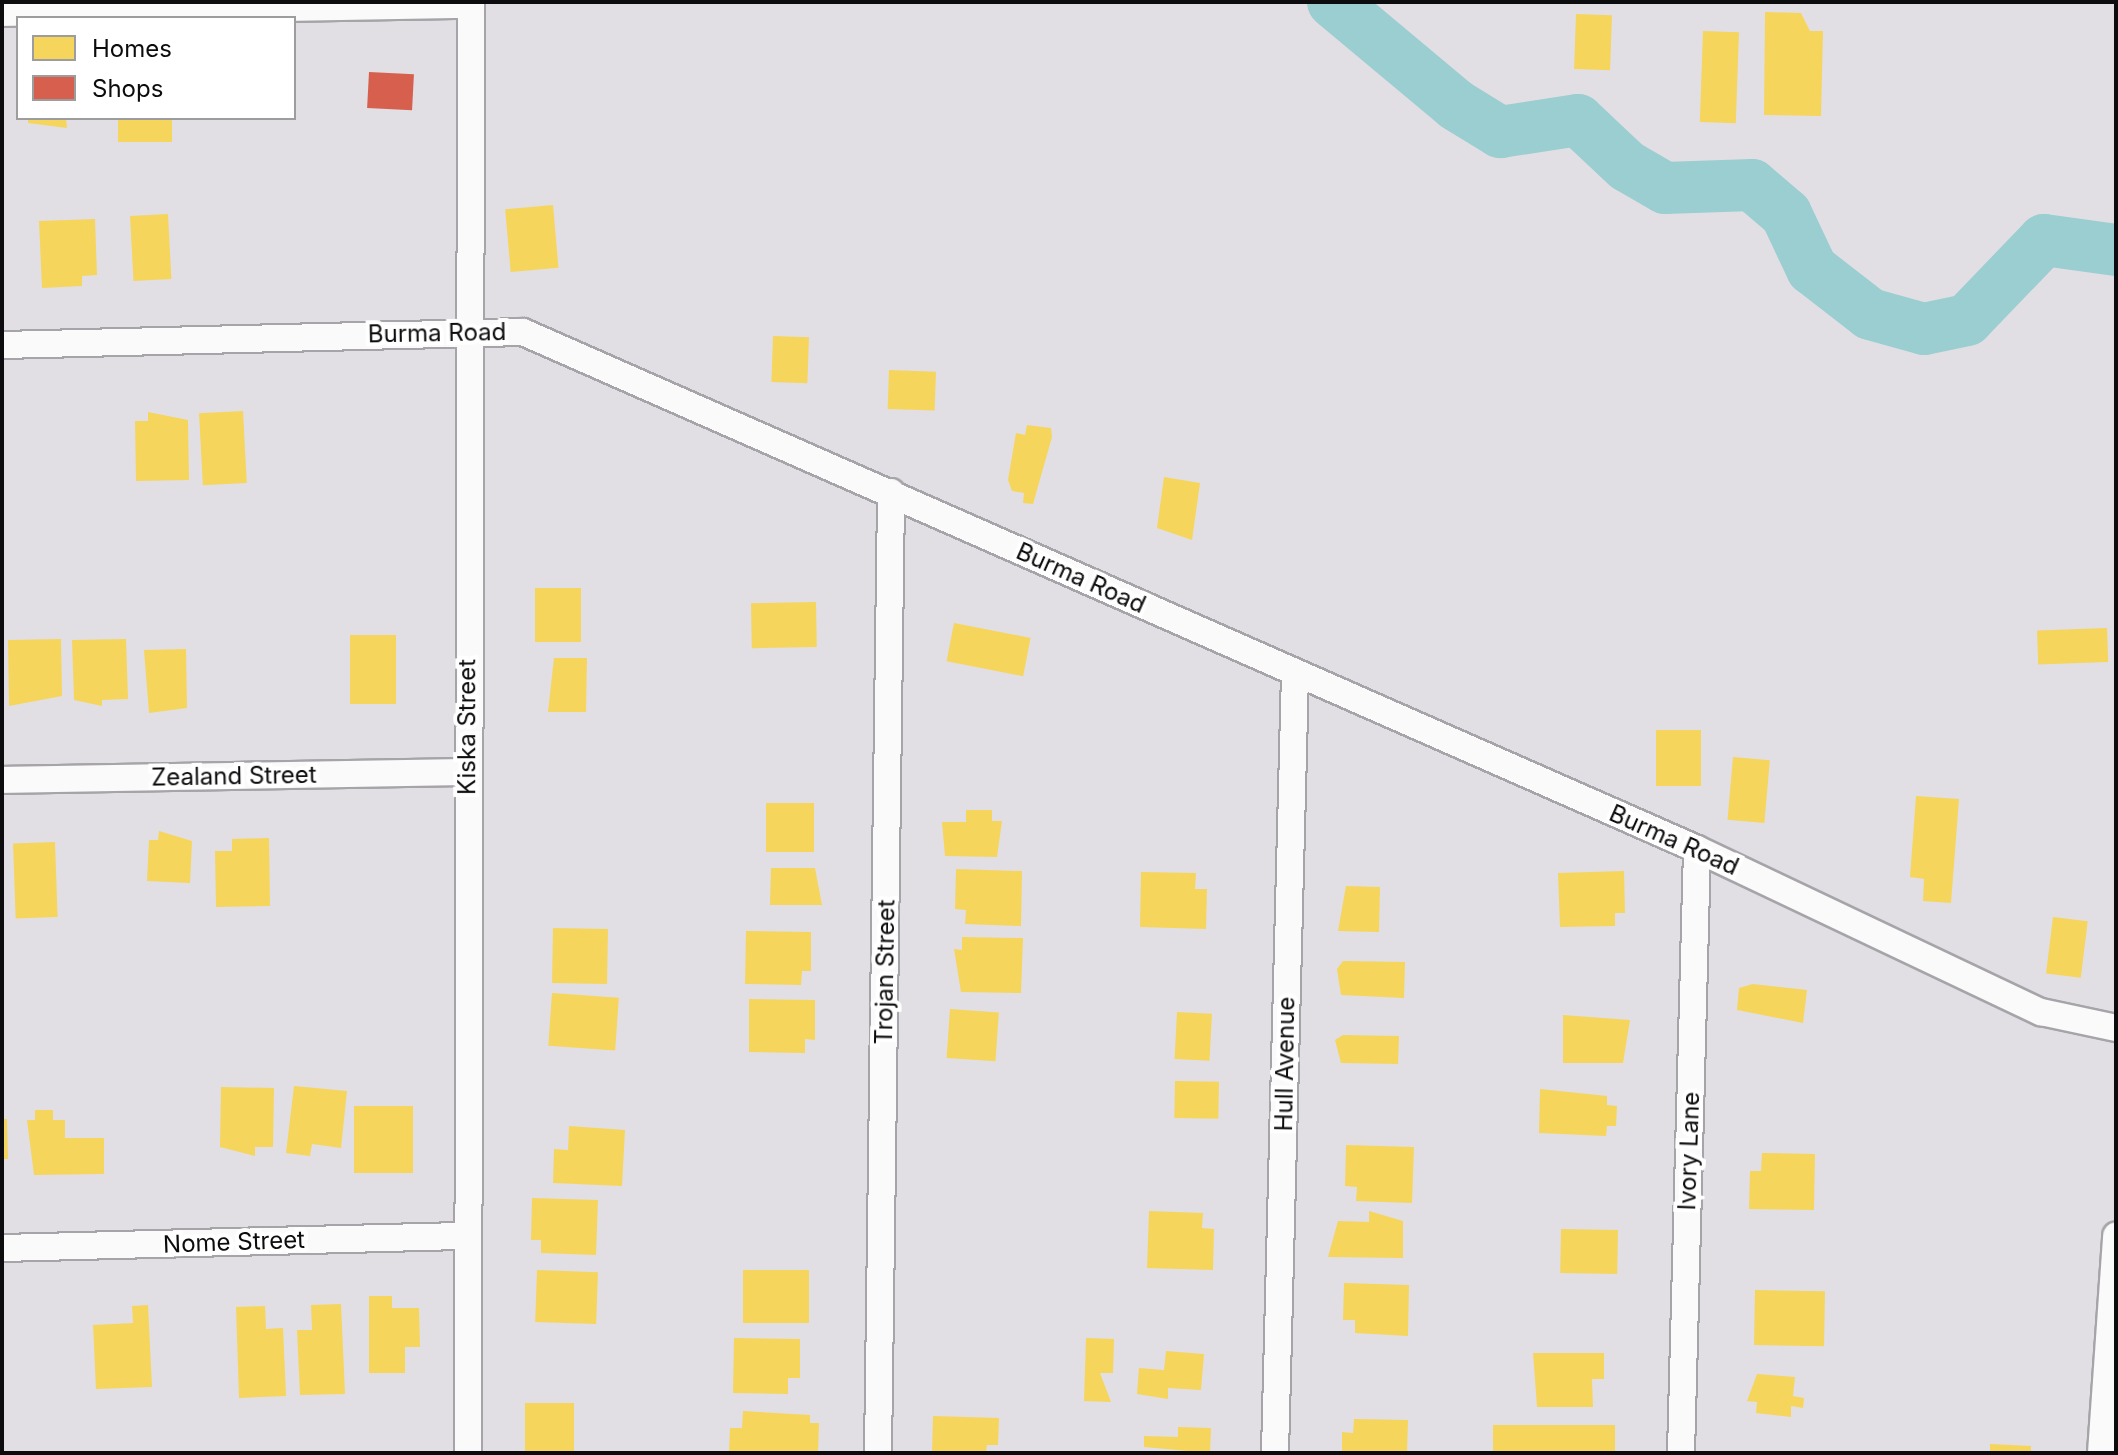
<!DOCTYPE html>
<style>
body{margin:0}
#map{position:relative;width:2118px;height:1455px;overflow:hidden;background:#e1dfe4;font-family:Inter,sans-serif}
div>[style]{position:absolute}
[style*='--x']{left:calc(var(--x)*1px);top:calc(var(--y)*1px);width:calc(var(--w)*1px);rotate:calc(var(--a)*1deg)}
.homes>*{inset:0;background:#f6d55c;transform-origin:0 0}
.shops>*{inset:0;background:#d6604d;transform-origin:0 0}
.river>*{height:52px;margin:-26px;padding:0 26px;transform-origin:26px;border-radius:26px;background:#9bced0}
.roads{filter:drop-shadow(2px 0 #a6a4a8) drop-shadow(-2px 0 #a6a4a8) drop-shadow(0 2px #a6a4a8) drop-shadow(0 -2px #a6a4a8)}
.street>*{height:26px;margin:-13px;padding:0 13px;transform-origin:13px;border-radius:13px;background:#fafafb}
span{translate:-50% -50%;white-space:nowrap;text-align:center;line-height:1.15;-webkit-text-stroke:8px #fff;paint-order:stroke}
.street-label{font-size:24px;color:#0c0b0d}
.frame{position:absolute;inset:0;border:4px solid #0c0b0d;pointer-events:none}
.legend{position:absolute;left:16px;top:16px;width:280px;height:104px;box-sizing:border-box;background:#fff;border:2px solid #9e9d9e;margin:0;padding:10px 14px;list-style:none;font-size:24px;color:#0c0b0d}
.legend li{display:flex;align-items:center;gap:16px;height:40px}
.legend b{width:40px;border:2px solid #9e9d9e}
</style>
<div id="map">
<div class="homes">
<div style="clip-path:polygon(1765px 12px,1801px 13px,1810px 31px,1823px 31px,1821px 116px,1764px 115px)"></div>
<div style="left:1576px;top:14px;width:36px;height:55px;rotate:2deg"></div>
<div style="left:1703px;top:31px;width:36px;height:91px;rotate:2deg"></div>
<div style="clip-path:polygon(28px 118px,66px 118px,67px 128px,28px 123px)"></div>
<div style="left:118px;top:118px;width:54px;height:24px"></div>
<div style="left:553px;top:205px;width:63px;height:48px;rotate:85deg"></div>
<div style="left:168px;top:214px;width:65px;height:38px;rotate:87deg"></div>
<div style="clip-path:polygon(95px 219px,97px 275px,82px 276px,82px 286px,42px 288px,39px 221px)"></div>
<div style="left:773px;top:336px;width:36px;height:46px;rotate:2deg"></div>
<div style="left:889px;top:370px;width:47px;height:39px;rotate:2deg"></div>
<div style="left:243px;top:411px;width:72px;height:44px;rotate:87deg"></div>
<div style="clip-path:polygon(148px 412px,188px 420px,189px 480px,136px 481px,135px 421px,148px 421px)"></div>
<div style="clip-path:polygon(1027px 425px,1051px 428px,1052px 437px,1033px 504px,1023px 503px,1024px 493px,1012px 491px,1008px 480px,1016px 433px,1025px 435px)"></div>
<div style="clip-path:polygon(1164px 477px,1200px 483px,1192px 540px,1157px 528px)"></div>
<div style="left:535px;top:588px;width:46px;height:54px"></div>
<div style="left:816px;top:602px;width:45px;height:65px;rotate:89deg"></div>
<div style="left:954px;top:623px;width:78px;height:39px;rotate:11deg"></div>
<div style="left:2107px;top:628px;width:34px;height:70px;rotate:88deg"></div>
<div style="left:350px;top:635px;width:46px;height:69px"></div>
<div style="clip-path:polygon(61px 639px,62px 696px,9px 706px,8px 640px)"></div>
<div style="clip-path:polygon(126px 639px,128px 699px,102px 700px,102px 706px,74px 700px,72px 640px)"></div>
<div style="clip-path:polygon(186px 649px,187px 708px,149px 713px,144px 650px)"></div>
<div style="clip-path:polygon(554px 658px,587px 658px,586px 712px,548px 712px)"></div>
<div style="left:1656px;top:730px;width:45px;height:56px"></div>
<div style="left:1733px;top:757px;width:37px;height:63px;rotate:5deg"></div>
<div style="clip-path:polygon(1916px 796px,1959px 799px,1951px 903px,1923px 901px,1924px 879px,1910px 877px)"></div>
<div style="left:766px;top:803px;width:48px;height:49px"></div>
<div style="clip-path:polygon(966px 810px,992px 810px,992px 821px,1002px 821px,997px 857px,945px 856px,942px 822px,966px 822px)"></div>
<div style="clip-path:polygon(159px 831px,192px 841px,190px 883px,147px 881px,149px 840px,158px 840px)"></div>
<div style="clip-path:polygon(269px 838px,270px 906px,216px 907px,215px 851px,232px 851px,232px 839px)"></div>
<div style="left:55px;top:842px;width:75px;height:42px;rotate:88deg"></div>
<div style="clip-path:polygon(771px 868px,815px 868px,822px 905px,770px 905px)"></div>
<div style="clip-path:polygon(956px 869px,1022px 871px,1021px 926px,965px 924px,966px 910px,955px 909px)"></div>
<div style="clip-path:polygon(1624px 871px,1625px 913px,1615px 913px,1615px 926px,1560px 927px,1558px 873px)"></div>
<div style="clip-path:polygon(1141px 872px,1196px 873px,1195px 889px,1207px 889px,1206px 929px,1140px 927px)"></div>
<div style="clip-path:polygon(1346px 886px,1380px 887px,1379px 932px,1338px 931px)"></div>
<div style="left:2053px;top:917px;width:35px;height:57px;rotate:7deg"></div>
<div style="left:553px;top:928px;width:55px;height:55px;rotate:1deg"></div>
<div style="clip-path:polygon(746px 931px,811px 932px,811px 971px,802px 971px,801px 985px,745px 984px)"></div>
<div style="clip-path:polygon(962px 937px,1023px 938px,1021px 993px,961px 992px,954px 949px,962px 950px)"></div>
<div style="clip-path:polygon(1343px 961px,1405px 962px,1404px 998px,1341px 995px,1337px 969px)"></div>
<div style="clip-path:polygon(1753px 984px,1807px 990px,1803px 1023px,1737px 1010px,1739px 988px)"></div>
<div style="left:552px;top:993px;width:67px;height:53px;rotate:4deg"></div>
<div style="clip-path:polygon(749px 999px,815px 1000px,815px 1040px,805px 1039px,805px 1053px,749px 1052px)"></div>
<div style="left:950px;top:1009px;width:49px;height:49px;rotate:4deg"></div>
<div style="left:1177px;top:1012px;width:35px;height:47px;rotate:3deg"></div>
<div style="clip-path:polygon(1563px 1015px,1630px 1020px,1623px 1063px,1563px 1063px)"></div>
<div style="clip-path:polygon(1343px 1035px,1399px 1036px,1398px 1064px,1341px 1063px,1335px 1040px)"></div>
<div style="left:1175px;top:1081px;width:44px;height:37px;rotate:1deg"></div>
<div style="clip-path:polygon(294px 1086px,347px 1091px,341px 1148px,312px 1144px,310px 1156px,286px 1153px)"></div>
<div style="clip-path:polygon(221px 1087px,274px 1088px,273px 1147px,255px 1147px,255px 1156px,220px 1147px)"></div>
<div style="clip-path:polygon(1540px 1089px,1607px 1096px,1607px 1105px,1617px 1106px,1616px 1126px,1607px 1126px,1606px 1136px,1539px 1133px)"></div>
<div style="left:354px;top:1106px;width:59px;height:67px"></div>
<div style="clip-path:polygon(35px 1110px,53px 1110px,53px 1120px,65px 1120px,65px 1138px,104px 1138px,104px 1174px,34px 1175px,27px 1120px,35px 1120px)"></div>
<div style="clip-path:polygon(2px 1119px,7px 1119px,8px 1159px,2px 1159px)"></div>
<div style="clip-path:polygon(569px 1126px,625px 1130px,622px 1186px,553px 1183px,554px 1149px,568px 1150px)"></div>
<div style="clip-path:polygon(1346px 1145px,1414px 1147px,1412px 1203px,1356px 1201px,1357px 1187px,1345px 1186px)"></div>
<div style="clip-path:polygon(1762px 1153px,1815px 1154px,1814px 1210px,1749px 1209px,1750px 1171px,1761px 1171px)"></div>
<div style="clip-path:polygon(532px 1198px,598px 1200px,596px 1255px,541px 1253px,541px 1240px,531px 1240px)"></div>
<div style="clip-path:polygon(1149px 1211px,1203px 1213px,1202px 1228px,1214px 1229px,1213px 1270px,1147px 1268px)"></div>
<div style="clip-path:polygon(1369px 1211px,1403px 1221px,1403px 1258px,1328px 1257px,1338px 1221px,1369px 1222px)"></div>
<div style="left:1561px;top:1229px;width:57px;height:44px;rotate:1deg"></div>
<div style="left:537px;top:1270px;width:61px;height:52px;rotate:2deg"></div>
<div style="left:743px;top:1270px;width:66px;height:53px"></div>
<div style="clip-path:polygon(1344px 1283px,1409px 1285px,1408px 1336px,1355px 1333px,1355px 1320px,1343px 1320px)"></div>
<div style="left:1755px;top:1290px;width:70px;height:55px;rotate:1deg"></div>
<div style="clip-path:polygon(369px 1296px,392px 1296px,392px 1308px,419px 1308px,420px 1347px,405px 1347px,405px 1373px,369px 1373px)"></div>
<div style="clip-path:polygon(341px 1304px,345px 1394px,300px 1395px,297px 1330px,312px 1330px,311px 1305px)"></div>
<div style="clip-path:polygon(148px 1305px,152px 1387px,96px 1389px,93px 1325px,133px 1323px,132px 1306px)"></div>
<div style="clip-path:polygon(265px 1306px,266px 1329px,283px 1328px,286px 1396px,239px 1398px,236px 1307px)"></div>
<div style="clip-path:polygon(734px 1338px,800px 1339px,800px 1378px,788px 1378px,788px 1394px,733px 1393px)"></div>
<div style="clip-path:polygon(1086px 1338px,1114px 1339px,1113px 1373px,1100px 1373px,1111px 1402px,1084px 1401px)"></div>
<div style="clip-path:polygon(1166px 1351px,1204px 1354px,1201px 1390px,1168px 1388px,1168px 1399px,1137px 1394px,1139px 1368px,1164px 1370px)"></div>
<div style="clip-path:polygon(1533px 1353px,1604px 1353px,1604px 1379px,1592px 1379px,1593px 1407px,1537px 1407px)"></div>
<div style="clip-path:polygon(1757px 1374px,1795px 1377px,1793px 1396px,1804px 1398px,1803px 1408px,1791px 1406px,1791px 1417px,1756px 1413px,1757px 1402px,1747px 1401px)"></div>
<div style="left:525px;top:1403px;width:49px;height:50px"></div>
<div style="clip-path:polygon(743px 1411px,810px 1415px,810px 1423px,819px 1423px,818px 1453px,729px 1452px,730px 1428px,742px 1428px)"></div>
<div style="clip-path:polygon(933px 1416px,999px 1418px,998px 1445px,987px 1445px,986px 1453px,932px 1453px)"></div>
<div style="clip-path:polygon(1354px 1419px,1408px 1420px,1407px 1453px,1342px 1453px,1342px 1432px,1353px 1433px)"></div>
<div style="left:1493px;top:1425px;width:122px;height:28px"></div>
<div style="clip-path:polygon(1178px 1427px,1211px 1428px,1210px 1453px,1144px 1447px,1144px 1436px,1178px 1437px)"></div>
<div style="clip-path:polygon(1990px 1444px,2031px 1446px,2031px 1453px,1990px 1453px)"></div>
</div>
<div class="shops">
<div style="left:369px;top:72px;width:45px;height:36px;rotate:3deg"></div>
</div>
<div class="river">
<div style="--x:1333;--y:2;--w:160;--a:39.9"></div>
<div style="--x:1456;--y:105;--w:52;--a:31.5"></div>
<div style="--x:1500;--y:132;--w:79;--a:-8.7"></div>
<div style="--x:1578;--y:120;--w:67;--a:43.2"></div>
<div style="--x:1627;--y:166;--w:44;--a:30.1"></div>
<div style="--x:1665;--y:188;--w:87;--a:-2"></div>
<div style="--x:1752;--y:185;--w:45;--a:40.5"></div>
<div style="--x:1786;--y:214;--w:61;--a:64.7"></div>
<div style="--x:1812;--y:269;--w:73;--a:37.8"></div>
<div style="--x:1870;--y:314;--w:56;--a:15.5"></div>
<div style="--x:1924;--y:329;--w:44;--a:-11.8"></div>
<div style="--x:1967;--y:320;--w:111;--a:-46.1"></div>
<div style="--x:2044;--y:240;--w:73;--a:7.9"></div>
</div>
<div class="roads">
<div class="street">
<div style="--x:2;--y:13;--w:468;--a:-1"></div>
<div style="--x:2;--y:345;--w:521;--a:-1.43"></div>
<div style="--x:523;--y:332;--w:1283;--a:23.77"></div>
<div style="--x:1697;--y:849;--w:381;--a:25.4"></div>
<div style="--x:2041;--y:1012;--w:77;--a:12"></div>
<div style="--x:2;--y:780;--w:464;--a:-1"></div>
<div style="--x:2;--y:1248;--w:464;--a:-1.5"></div>
<div style="--x:468;--y:1453;--w:1451;--a:-89.88"></div>
<div style="--x:878;--y:1453;--w:961;--a:-89.22"></div>
<div style="--x:1275;--y:1453;--w:778;--a:-88.53"></div>
<div style="--x:1681;--y:1453;--w:604;--a:-88.48"></div>
<div style="--x:2101;--y:1453;--w:218;--a:-86"></div>
</div>
</div>
<div class="street-label">
<span style="left:437px;top:333px;rotate:-1deg">Burma Road</span>
<span style="left:1081px;top:578px;rotate:24deg">Burma Road</span>
<span style="left:467px;top:727px;rotate:-90deg">Kiska Street</span>
<span style="left:234px;top:776px;rotate:-1deg">Zealand Street</span>
<span style="left:1674px;top:840px;rotate:24deg">Burma Road</span>
<span style="left:885px;top:972px;rotate:-89deg">Trojan Street</span>
<span style="left:1285px;top:1064px;rotate:-89deg">Hull Avenue</span>
<span style="left:1689px;top:1151px;rotate:-88deg">Ivory Lane</span>
<span style="left:234px;top:1242px;rotate:-2deg">Nome Street</span>
</div>
<div class="frame"></div>
<ul class="legend">
<li><b style="height:22px;background:#f6d55c"></b>Homes</li>
<li><b style="height:22px;background:#d6604d"></b>Shops</li>
</ul>
</div>
